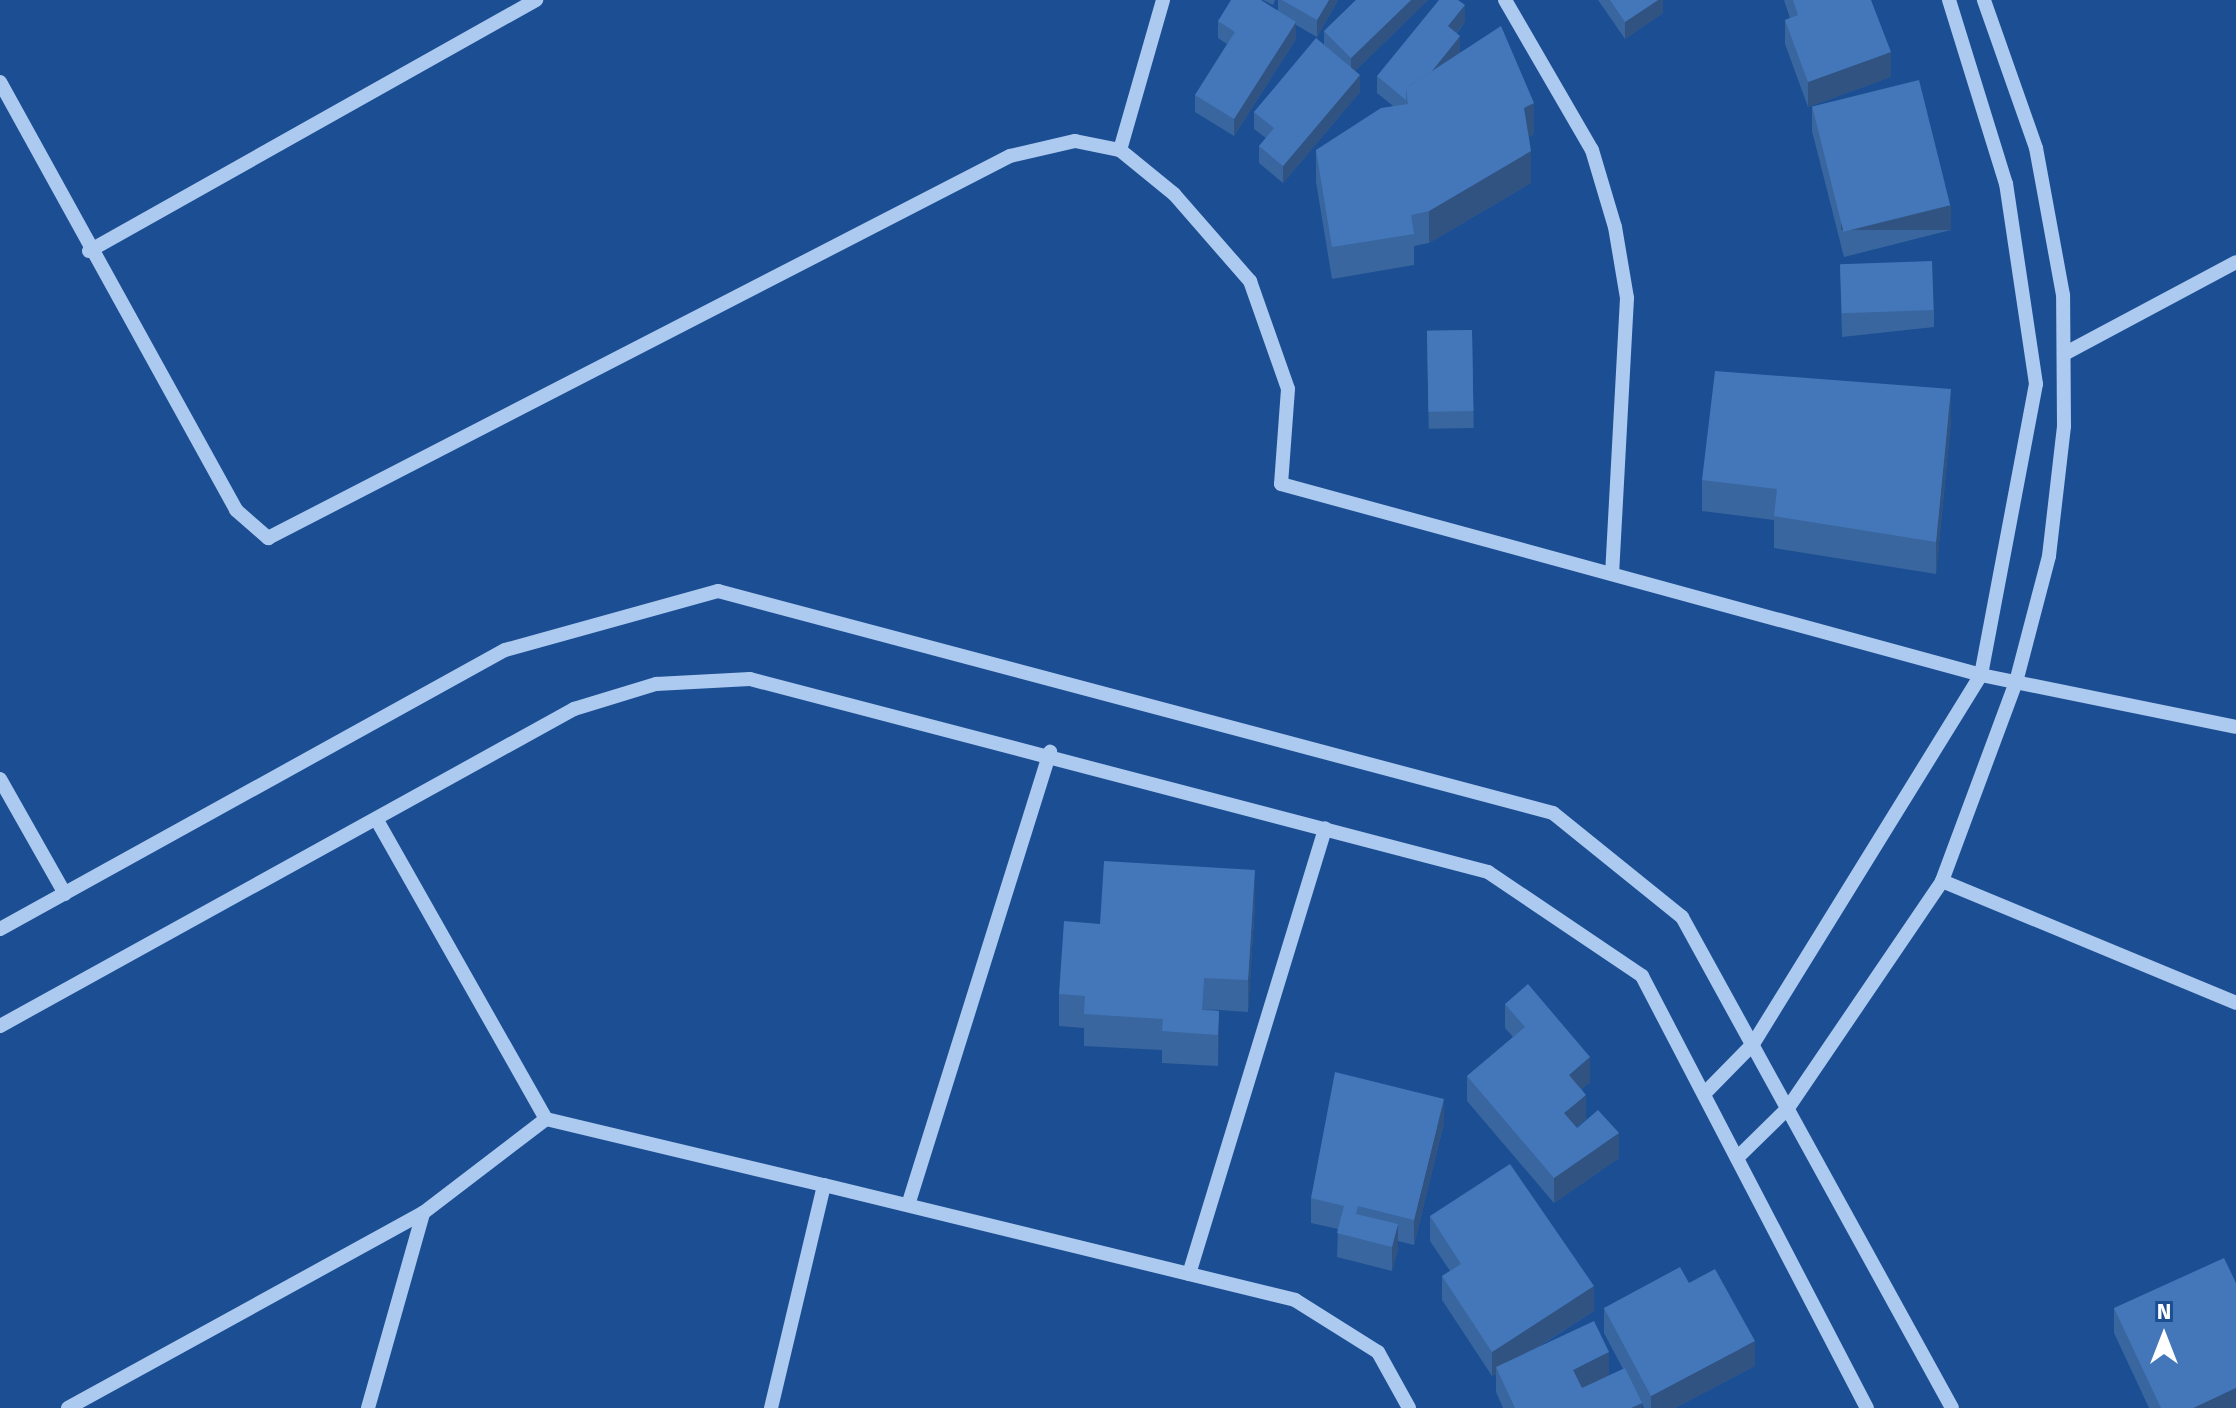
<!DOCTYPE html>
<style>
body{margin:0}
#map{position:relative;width:2236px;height:1408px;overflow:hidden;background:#1b4e92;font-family:"Fira Sans",sans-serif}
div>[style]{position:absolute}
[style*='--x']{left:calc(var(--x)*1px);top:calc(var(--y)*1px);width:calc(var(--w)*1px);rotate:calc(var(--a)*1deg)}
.minor>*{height:14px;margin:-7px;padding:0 7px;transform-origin:7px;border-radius:7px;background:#acc9ef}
.wall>*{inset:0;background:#3a669f;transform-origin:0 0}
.shaded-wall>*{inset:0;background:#305382;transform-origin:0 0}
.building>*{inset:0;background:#4477b9;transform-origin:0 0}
span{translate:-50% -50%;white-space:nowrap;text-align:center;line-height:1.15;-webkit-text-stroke:6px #1b4e92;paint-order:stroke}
.north{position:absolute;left:2124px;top:1296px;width:80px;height:80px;-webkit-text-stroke:6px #1b4e92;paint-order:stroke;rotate:0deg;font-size:22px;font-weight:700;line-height:32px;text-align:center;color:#fff}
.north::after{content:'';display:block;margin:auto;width:28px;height:36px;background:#fff;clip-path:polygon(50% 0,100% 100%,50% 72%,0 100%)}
</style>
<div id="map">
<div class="minor">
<div style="--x:1505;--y:0;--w:173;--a:59.9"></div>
<div style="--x:1592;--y:150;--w:80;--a:73.4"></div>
<div style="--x:1615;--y:227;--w:72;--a:80.4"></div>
<div style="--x:1627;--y:298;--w:276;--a:93.1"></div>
<div style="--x:0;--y:82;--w:489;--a:61.1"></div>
<div style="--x:236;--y:510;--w:43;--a:41.2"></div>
<div style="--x:268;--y:538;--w:835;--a:-27.24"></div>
<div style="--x:1010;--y:156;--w:67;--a:-13"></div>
<div style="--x:1075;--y:141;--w:46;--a:11.3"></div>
<div style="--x:1120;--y:150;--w:70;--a:39.2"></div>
<div style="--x:1174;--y:194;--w:116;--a:48.9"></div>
<div style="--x:1250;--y:281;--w:114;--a:70.6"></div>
<div style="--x:1288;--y:389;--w:95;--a:94.2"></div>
<div style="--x:1281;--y:484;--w:726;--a:15.26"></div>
<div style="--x:1981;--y:675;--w:260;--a:11.5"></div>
<div style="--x:1120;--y:150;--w:156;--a:-74"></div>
<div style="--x:89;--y:251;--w:513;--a:-29.32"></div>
<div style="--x:2064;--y:354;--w:195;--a:-28.1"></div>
<div style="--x:0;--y:779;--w:132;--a:60.5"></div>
<div style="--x:1942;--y:881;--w:318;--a:22.5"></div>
<div style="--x:0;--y:929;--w:577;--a:-28.92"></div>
<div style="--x:505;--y:650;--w:221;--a:-15.5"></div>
<div style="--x:718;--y:591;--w:864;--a:14.89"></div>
<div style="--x:1553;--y:813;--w:166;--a:38.9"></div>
<div style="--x:1682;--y:917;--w:560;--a:61.19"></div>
<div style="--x:0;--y:1026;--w:656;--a:-28.91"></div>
<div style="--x:574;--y:709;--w:86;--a:-17"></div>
<div style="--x:656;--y:684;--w:94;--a:-3"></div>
<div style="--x:750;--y:679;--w:763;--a:14.66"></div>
<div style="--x:1488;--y:872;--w:186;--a:34"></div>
<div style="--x:1642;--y:976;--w:487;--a:62.5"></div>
<div style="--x:1704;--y:1094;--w:70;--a:-45.6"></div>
<div style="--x:1753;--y:1044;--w:434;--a:-58.3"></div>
<div style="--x:1981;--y:675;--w:296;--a:-79.3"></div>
<div style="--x:2036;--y:384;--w:202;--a:-98.5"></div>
<div style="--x:2006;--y:184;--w:193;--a:-107.2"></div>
<div style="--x:546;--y:1119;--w:286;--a:13.4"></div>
<div style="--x:1737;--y:1158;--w:71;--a:-44.4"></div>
<div style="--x:1788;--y:1108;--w:274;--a:-55.8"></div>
<div style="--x:1942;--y:881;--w:212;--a:-69.6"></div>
<div style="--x:2016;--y:682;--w:130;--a:-75.3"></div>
<div style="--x:2049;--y:556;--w:131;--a:-83.4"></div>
<div style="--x:2064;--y:426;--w:131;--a:-90.4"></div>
<div style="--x:2063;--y:295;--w:149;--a:-100.4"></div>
<div style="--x:2036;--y:148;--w:157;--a:-109.4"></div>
<div style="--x:909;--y:1202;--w:472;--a:-72.6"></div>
<div style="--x:1189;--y:1274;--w:466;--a:-73"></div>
<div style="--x:68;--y:1408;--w:405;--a:-28.8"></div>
<div style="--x:368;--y:1408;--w:203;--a:-74.2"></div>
<div style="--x:423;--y:1213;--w:155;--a:-37.4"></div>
<div style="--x:546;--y:1119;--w:345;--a:-119.5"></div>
<div style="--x:771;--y:1408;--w:229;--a:-76.6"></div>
<div style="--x:824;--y:1185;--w:485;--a:13.7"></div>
<div style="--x:1295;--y:1300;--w:98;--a:32.1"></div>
<div style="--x:1378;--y:1352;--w:64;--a:61"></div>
</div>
<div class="wall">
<div style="clip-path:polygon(1263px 0,1275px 0,1273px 5px)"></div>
<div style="clip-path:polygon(1278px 0,1338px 0,1317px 37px,1296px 25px,1296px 39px,1234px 136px,1195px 112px,1195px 95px,1227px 44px,1218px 38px,1218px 21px,1278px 10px)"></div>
<div style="clip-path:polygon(1356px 0,1428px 0,1355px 71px,1360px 92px,1283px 183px,1259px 163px,1259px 146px,1266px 138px,1254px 129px,1254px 112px,1324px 45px,1324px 31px)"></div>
<div style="clip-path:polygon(1598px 0,1663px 0,1663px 13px,1625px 39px)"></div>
<div style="clip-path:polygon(1784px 0,1871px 0,1891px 77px,1808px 107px,1785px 44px,1785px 20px,1790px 18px)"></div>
<div style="clip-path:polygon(1465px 22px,1457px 33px,1460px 52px,1534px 134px,1529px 137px,1531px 183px,1429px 243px,1414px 246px,1414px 265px,1332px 279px,1316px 182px,1316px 150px,1393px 106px,1377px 93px,1377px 76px)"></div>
<div style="clip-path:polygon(1812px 106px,1951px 230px,1844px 257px,1812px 131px)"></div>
<div style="clip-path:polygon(1840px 265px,1934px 310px,1934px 327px,1842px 337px)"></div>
<div style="left:1472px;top:330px;width:98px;height:45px;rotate:89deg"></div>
<div style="clip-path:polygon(1951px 421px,1936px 574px,1774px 548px,1774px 520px,1702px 511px,1702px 480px)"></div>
<div style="clip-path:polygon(1255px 902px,1248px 1012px,1204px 1009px,1219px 1011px,1218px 1066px,1162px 1063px,1162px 1050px,1084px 1046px,1084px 1028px,1059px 1026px,1059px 994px,1100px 924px)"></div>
<div style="clip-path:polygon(1505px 1004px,1590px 1082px,1582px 1089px,1586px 1119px,1576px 1128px,1619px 1158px,1554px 1203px,1467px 1101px,1467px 1076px,1513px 1037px,1505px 1028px)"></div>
<div style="clip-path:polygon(1444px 1123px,1414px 1245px,1398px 1241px,1398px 1249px,1392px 1271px,1337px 1257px,1338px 1229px,1311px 1223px,1311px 1198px)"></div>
<div style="clip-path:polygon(1430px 1216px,1594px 1311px,1532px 1351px,1609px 1376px,1623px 1369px,1604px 1333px,1604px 1308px,1689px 1283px,1755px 1366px,1675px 1408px,1644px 1408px,1642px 1403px,1642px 1408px,1503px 1408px,1496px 1392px,1496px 1374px,1492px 1376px,1442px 1300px,1442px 1276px,1450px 1271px,1430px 1241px)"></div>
<div style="clip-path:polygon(2114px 1308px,2236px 1408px,2149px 1408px,2114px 1333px)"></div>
</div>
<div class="shaded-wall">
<div style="clip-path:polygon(1329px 0,1338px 0,1317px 37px,1317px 20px)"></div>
<div style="clip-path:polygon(1411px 0,1428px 0,1351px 75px,1351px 58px)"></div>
<div style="clip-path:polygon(1658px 0,1663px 0,1663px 13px,1625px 39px,1625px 22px)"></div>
<div style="clip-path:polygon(1465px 5px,1465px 22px,1448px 43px,1448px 26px)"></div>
<div style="clip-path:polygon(1296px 22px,1296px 39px,1234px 136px,1234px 119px)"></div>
<div style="clip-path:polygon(1460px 36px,1460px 53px,1408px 101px)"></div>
<div style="clip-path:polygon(1891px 52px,1891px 77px,1808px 107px,1808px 82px)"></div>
<div style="clip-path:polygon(1360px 75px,1360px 92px,1283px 183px,1283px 166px)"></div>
<div style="clip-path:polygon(1534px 103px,1534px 134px,1524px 140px,1524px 108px)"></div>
<div style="clip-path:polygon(1531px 151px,1531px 183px,1429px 243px,1429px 211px)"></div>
<div style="left:1951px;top:205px;width:25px;height:110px;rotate:90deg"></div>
<div style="clip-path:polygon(1951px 389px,1951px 421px,1936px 574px,1936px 542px)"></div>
<div style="clip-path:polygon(1255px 870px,1255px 902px,1248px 1012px,1248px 980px)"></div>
<div style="clip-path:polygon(1219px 1011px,1219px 1043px,1218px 1066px,1218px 1035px)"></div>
<div style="clip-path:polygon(1590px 1057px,1590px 1082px,1569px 1100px,1569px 1075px)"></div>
<div style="clip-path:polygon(1586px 1095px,1586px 1119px,1564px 1138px,1564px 1113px)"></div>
<div style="clip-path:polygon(1444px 1099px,1444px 1123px,1414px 1245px,1414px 1220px)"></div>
<div style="clip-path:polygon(1619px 1133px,1619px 1158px,1554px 1203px,1554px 1178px)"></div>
<div style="clip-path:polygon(1398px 1224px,1398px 1249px,1392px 1271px,1392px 1247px)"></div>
<div style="clip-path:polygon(1594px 1286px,1594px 1311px,1498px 1372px,1496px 1367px,1496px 1374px,1492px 1376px,1492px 1352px)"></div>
<div style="clip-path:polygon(1755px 1341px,1755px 1366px,1675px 1408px,1651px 1408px,1651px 1396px)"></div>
<div style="clip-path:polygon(1609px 1352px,1609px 1377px,1573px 1395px,1573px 1370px)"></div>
<div style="clip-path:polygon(2236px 1388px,2236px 1408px,2193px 1408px)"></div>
<div style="clip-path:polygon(1642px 1403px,1642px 1408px,1631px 1408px)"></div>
</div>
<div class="building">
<div style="clip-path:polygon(1231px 0,1261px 0,1296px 22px,1234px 119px,1195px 95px,1235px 32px,1218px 21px)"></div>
<div style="clip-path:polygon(1282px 0,1329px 0,1317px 20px)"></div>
<div style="clip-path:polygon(1356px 0,1411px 0,1351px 58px,1324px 31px)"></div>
<div style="clip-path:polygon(1439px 0,1458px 0,1465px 5px,1448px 26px,1460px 36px,1432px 71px,1406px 88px,1406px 100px,1377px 76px)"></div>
<div style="clip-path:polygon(1610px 0,1658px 0,1625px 22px)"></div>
<div style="clip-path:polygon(1793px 0,1871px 0,1891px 52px,1808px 82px,1785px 20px,1798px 15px)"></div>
<div style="clip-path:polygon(1501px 26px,1534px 103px,1524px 108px,1531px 151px,1429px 211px,1411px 215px,1414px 234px,1332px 247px,1316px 150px,1381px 108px,1408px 104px,1406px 88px)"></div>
<div style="clip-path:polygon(1316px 38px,1360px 75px,1283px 166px,1259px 146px,1274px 128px,1254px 112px)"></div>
<div style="left:1919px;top:80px;width:129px;height:110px;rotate:76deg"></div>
<div style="left:1932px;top:261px;width:49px;height:92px;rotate:88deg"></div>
<div style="left:1472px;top:330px;width:81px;height:45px;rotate:89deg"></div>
<div style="clip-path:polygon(1715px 371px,1951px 389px,1936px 542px,1774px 516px,1777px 489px,1702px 480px)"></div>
<div style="clip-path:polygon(1104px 861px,1255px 870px,1248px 980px,1204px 978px,1202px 1010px,1219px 1011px,1218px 1035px,1162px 1031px,1163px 1019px,1084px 1014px,1085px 996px,1059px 994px,1064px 921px,1100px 924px)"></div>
<div style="clip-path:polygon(1528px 984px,1590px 1057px,1569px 1075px,1586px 1095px,1564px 1113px,1577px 1128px,1598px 1110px,1619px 1133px,1554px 1178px,1467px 1076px,1525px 1027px,1505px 1004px)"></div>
<div style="clip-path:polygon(1335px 1072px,1444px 1099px,1414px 1220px,1358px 1206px,1356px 1214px,1398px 1224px,1392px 1247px,1337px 1233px,1344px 1206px,1311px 1198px)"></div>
<div style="clip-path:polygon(1510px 1164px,1594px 1286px,1492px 1352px,1442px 1276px,1461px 1264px,1430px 1216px)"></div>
<div style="clip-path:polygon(2224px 1258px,2236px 1283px,2236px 1388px,2193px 1408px,2161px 1408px,2114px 1308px)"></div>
<div style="clip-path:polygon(1680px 1267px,1689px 1283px,1715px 1269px,1755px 1341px,1651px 1396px,1604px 1308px)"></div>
<div style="clip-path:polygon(1594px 1321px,1609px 1352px,1573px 1370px,1582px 1388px,1625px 1368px,1642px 1403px,1631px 1408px,1515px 1408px,1496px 1367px)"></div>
</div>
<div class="north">N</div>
</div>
